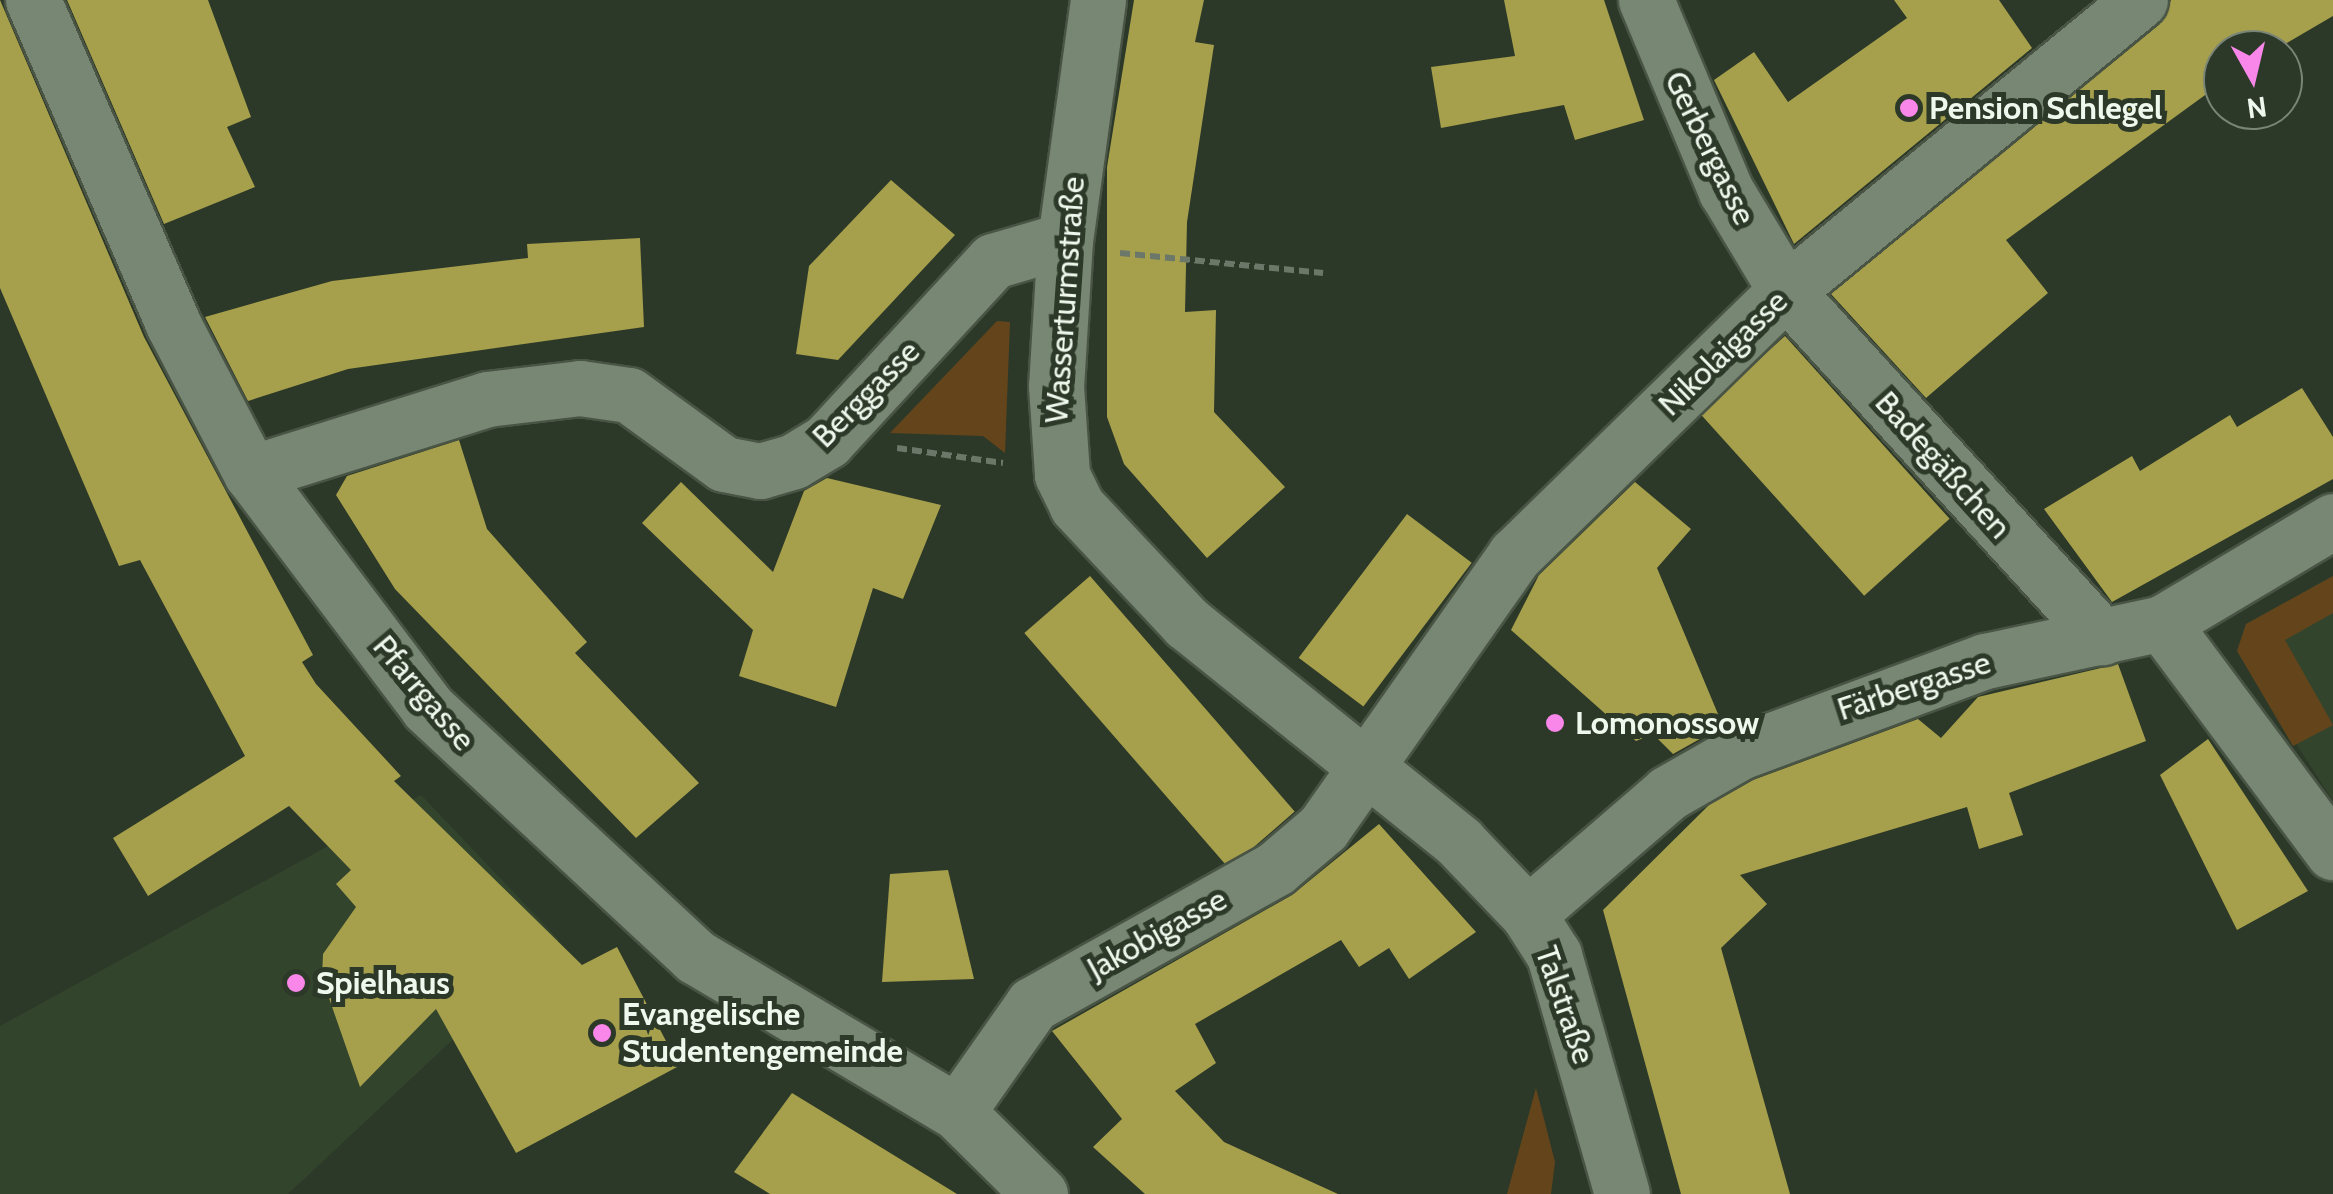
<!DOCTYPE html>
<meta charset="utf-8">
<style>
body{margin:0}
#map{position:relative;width:2333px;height:1194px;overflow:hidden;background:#2c3928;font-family:Cabin,sans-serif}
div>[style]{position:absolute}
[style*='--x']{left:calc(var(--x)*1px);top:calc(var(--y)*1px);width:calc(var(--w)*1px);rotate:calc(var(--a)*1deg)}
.built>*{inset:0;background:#33442d}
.green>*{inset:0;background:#64451b}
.building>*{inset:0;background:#a69f4c;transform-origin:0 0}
.path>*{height:6px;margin-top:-3px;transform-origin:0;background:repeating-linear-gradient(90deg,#6b7768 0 10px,transparent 0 15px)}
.roads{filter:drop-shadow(2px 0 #495445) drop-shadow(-2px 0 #495445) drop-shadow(0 2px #495445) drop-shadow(0 -2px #495445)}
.street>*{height:55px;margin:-27.5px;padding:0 27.5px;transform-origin:27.5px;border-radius:27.5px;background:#788773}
.dots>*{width:28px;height:28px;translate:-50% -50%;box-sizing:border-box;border:5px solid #2c3928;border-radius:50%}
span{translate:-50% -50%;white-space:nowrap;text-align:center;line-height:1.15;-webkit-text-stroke:10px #2c3928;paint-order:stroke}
.poi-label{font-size:32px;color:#eff8ed;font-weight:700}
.left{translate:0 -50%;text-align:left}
.street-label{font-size:32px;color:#eff8ed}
.north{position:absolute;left:2203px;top:30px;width:100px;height:100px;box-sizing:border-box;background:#2c3928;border:2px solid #7a8577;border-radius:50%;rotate:172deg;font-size:28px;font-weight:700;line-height:40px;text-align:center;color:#eff8ed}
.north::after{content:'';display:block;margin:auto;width:35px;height:45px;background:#f987e9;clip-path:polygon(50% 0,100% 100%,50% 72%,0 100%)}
</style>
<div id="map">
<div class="built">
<div style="clip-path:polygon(2333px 576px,2333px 801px,2237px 651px,2246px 624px)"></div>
<div style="clip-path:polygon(421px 795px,559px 940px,288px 1194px,0 1194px,0 1026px)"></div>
</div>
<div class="green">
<div style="clip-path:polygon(997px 321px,1010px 322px,1005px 453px,983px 436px,890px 433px)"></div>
<div style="clip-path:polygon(2333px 576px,2333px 613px,2285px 640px,2333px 725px,2293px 746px,2237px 651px,2246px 624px)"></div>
<div style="clip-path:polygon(1536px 1088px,1555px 1162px,1551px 1194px,1507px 1194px)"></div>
</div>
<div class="building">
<div style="clip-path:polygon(0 0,144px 337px,313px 655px,302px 662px,316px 684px,401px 776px,394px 781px,582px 965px,617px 947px,679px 1066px,516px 1153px,436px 1009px,360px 1087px,322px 978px,323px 954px,356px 907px,336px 884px,351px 870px,289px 806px,148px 896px,113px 838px,245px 756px,140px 560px,119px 566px,0 288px)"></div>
<div style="clip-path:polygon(67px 0,208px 0,251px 117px,227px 127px,255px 187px,164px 224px)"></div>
<div style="clip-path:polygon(1134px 0,1204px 0,1195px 42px,1214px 45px,1187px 222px,1185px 312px,1216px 310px,1214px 412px,1285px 487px,1207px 558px,1124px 464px,1107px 417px,1107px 167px)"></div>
<div style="clip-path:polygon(1504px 0,1604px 0,1644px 120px,1575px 140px,1564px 105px,1441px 128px,1431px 67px,1515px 56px)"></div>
<div style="clip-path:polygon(1894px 0,1999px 0,2032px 48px,1794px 244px,1714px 80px,1754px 52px,1788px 102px,1907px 18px)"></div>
<div style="clip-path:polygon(2171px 0,2333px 0,2333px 16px,2275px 50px,2223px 50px,2223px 82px,2006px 240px,2048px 293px,1926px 398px,1831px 294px,2160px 24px)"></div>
<div style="clip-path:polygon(891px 180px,955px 235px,838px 360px,796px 354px,809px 266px)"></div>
<div style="clip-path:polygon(640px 238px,644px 327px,348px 369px,248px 401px,205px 317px,332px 281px,528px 258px,527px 244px)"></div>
<div style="left:1785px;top:336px;width:246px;height:115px;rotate:48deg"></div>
<div style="clip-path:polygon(2302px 388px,2333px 437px,2333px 479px,2112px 602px,2044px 509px,2132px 456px,2140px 471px,2230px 415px,2237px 427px)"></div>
<div style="clip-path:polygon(459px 440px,487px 529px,587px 642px,575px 653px,699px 783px,636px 838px,395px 589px,336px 495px,347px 476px)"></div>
<div style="clip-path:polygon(827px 478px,941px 505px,903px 599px,873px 588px,836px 707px,739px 676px,753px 630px,642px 523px,681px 482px,773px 572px,804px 491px)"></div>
<div style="clip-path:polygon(1635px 482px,1691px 529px,1657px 568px,1723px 726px,1673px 754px,1653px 734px,1636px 741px,1511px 630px,1539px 575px)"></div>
<div style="left:1407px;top:514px;width:81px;height:180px;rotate:37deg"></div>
<div style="left:1090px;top:576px;width:312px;height:87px;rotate:49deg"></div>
<div style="clip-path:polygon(2118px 664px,2146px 741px,2009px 793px,2023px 835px,1979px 849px,1967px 807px,1740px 875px,1767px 904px,1721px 948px,1790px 1194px,1681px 1194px,1603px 910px,1709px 805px,1753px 780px,1918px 719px,1941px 738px,1978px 697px)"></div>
<div style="clip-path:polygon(2208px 739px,2308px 891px,2237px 930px,2160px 775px)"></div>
<div style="clip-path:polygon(1379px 824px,1476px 932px,1409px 979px,1389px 948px,1359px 967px,1341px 940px,1195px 1024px,1216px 1063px,1175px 1091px,1224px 1142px,1338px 1194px,1145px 1194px,1093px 1147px,1122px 1119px,1052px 1031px,1292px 895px)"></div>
<div style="clip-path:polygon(948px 870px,974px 979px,882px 982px,890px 874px)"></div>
<div style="clip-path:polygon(792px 1093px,887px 1151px,957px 1194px,770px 1194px,734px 1172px)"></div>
</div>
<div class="path">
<div style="--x:1120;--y:253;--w:204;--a:5.6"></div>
<div style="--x:897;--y:448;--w:107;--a:8.1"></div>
</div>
<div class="roads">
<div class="street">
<div style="--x:33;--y:0;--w:353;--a:66.6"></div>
<div style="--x:173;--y:324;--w:168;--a:62.4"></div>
<div style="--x:251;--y:473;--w:294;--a:53"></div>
<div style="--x:428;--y:708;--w:366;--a:42.9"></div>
<div style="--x:696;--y:957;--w:304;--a:30.7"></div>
<div style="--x:957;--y:1112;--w:117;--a:44.7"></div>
<div style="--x:1098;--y:0;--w:242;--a:97.8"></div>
<div style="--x:1065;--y:240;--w:146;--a:93.5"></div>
<div style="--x:1056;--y:386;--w:89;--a:86.1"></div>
<div style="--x:1062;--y:475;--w:34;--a:64"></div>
<div style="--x:1077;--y:506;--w:161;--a:46.8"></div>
<div style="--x:1187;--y:623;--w:349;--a:38.8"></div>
<div style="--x:1459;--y:842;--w:100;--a:46.2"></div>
<div style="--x:1528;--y:914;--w:49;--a:57.6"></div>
<div style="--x:1554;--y:955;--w:248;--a:74.1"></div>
<div style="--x:1646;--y:0;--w:207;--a:67.3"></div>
<div style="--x:1726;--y:191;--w:117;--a:59"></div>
<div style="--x:1786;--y:291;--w:469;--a:47.6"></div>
<div style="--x:251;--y:473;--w:247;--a:-17.4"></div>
<div style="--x:487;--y:399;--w:94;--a:-6.7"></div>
<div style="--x:580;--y:388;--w:49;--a:8.1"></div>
<div style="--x:629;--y:395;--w:117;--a:36"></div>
<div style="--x:724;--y:464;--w:37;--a:11"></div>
<div style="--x:760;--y:471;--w:35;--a:-16"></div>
<div style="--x:794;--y:461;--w:39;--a:-31"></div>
<div style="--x:827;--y:441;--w:245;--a:-47.3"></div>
<div style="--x:993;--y:261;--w:75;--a:-16.3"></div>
<div style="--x:2162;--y:623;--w:286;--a:53.3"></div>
<div style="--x:1528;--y:914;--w:185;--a:-40.8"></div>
<div style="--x:1668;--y:793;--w:83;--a:-29.7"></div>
<div style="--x:1740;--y:752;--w:261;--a:-20.4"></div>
<div style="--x:1985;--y:661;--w:181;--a:-12.1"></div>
<div style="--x:2162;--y:623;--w:199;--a:-30.8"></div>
<div style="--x:957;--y:1112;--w:132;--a:-54.9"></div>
<div style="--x:1033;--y:1004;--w:278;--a:-29.2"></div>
<div style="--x:1276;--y:868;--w:62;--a:-40.4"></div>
<div style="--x:1323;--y:828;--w:334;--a:-54.9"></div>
<div style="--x:1515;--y:555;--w:378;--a:-44.3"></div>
<div style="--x:1786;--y:291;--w:458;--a:-39.4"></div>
</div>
</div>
<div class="dots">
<div style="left:1909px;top:108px;background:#f987e9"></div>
<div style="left:1555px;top:723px;background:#f987e9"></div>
<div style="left:296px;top:983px;background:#f987e9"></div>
<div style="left:602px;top:1033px;background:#f987e9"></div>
</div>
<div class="poi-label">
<span class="left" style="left:1929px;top:108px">Pension Schlegel</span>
<span class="left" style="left:1575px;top:723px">Lomonossow</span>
<span class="left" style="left:316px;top:983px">Spielhaus</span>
<span class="left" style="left:622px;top:1033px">Evangelische<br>Studentengemeinde</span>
</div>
<div class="street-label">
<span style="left:1710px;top:148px;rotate:64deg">Gerbergasse</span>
<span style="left:1065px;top:300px;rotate:-86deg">Wasserturmstraße</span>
<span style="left:1723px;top:353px;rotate:-44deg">Nikolaigasse</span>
<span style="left:866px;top:394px;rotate:-45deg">Berggasse</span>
<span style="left:1943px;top:465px;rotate:48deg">Badegäßchen</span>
<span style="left:1914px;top:686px;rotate:-18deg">Färbergasse</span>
<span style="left:424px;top:693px;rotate:50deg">Pfarrgasse</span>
<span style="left:1157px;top:934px;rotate:-29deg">Jakobigasse</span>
<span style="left:1565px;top:1005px;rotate:71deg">Talstraße</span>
</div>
<div class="north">N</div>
</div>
